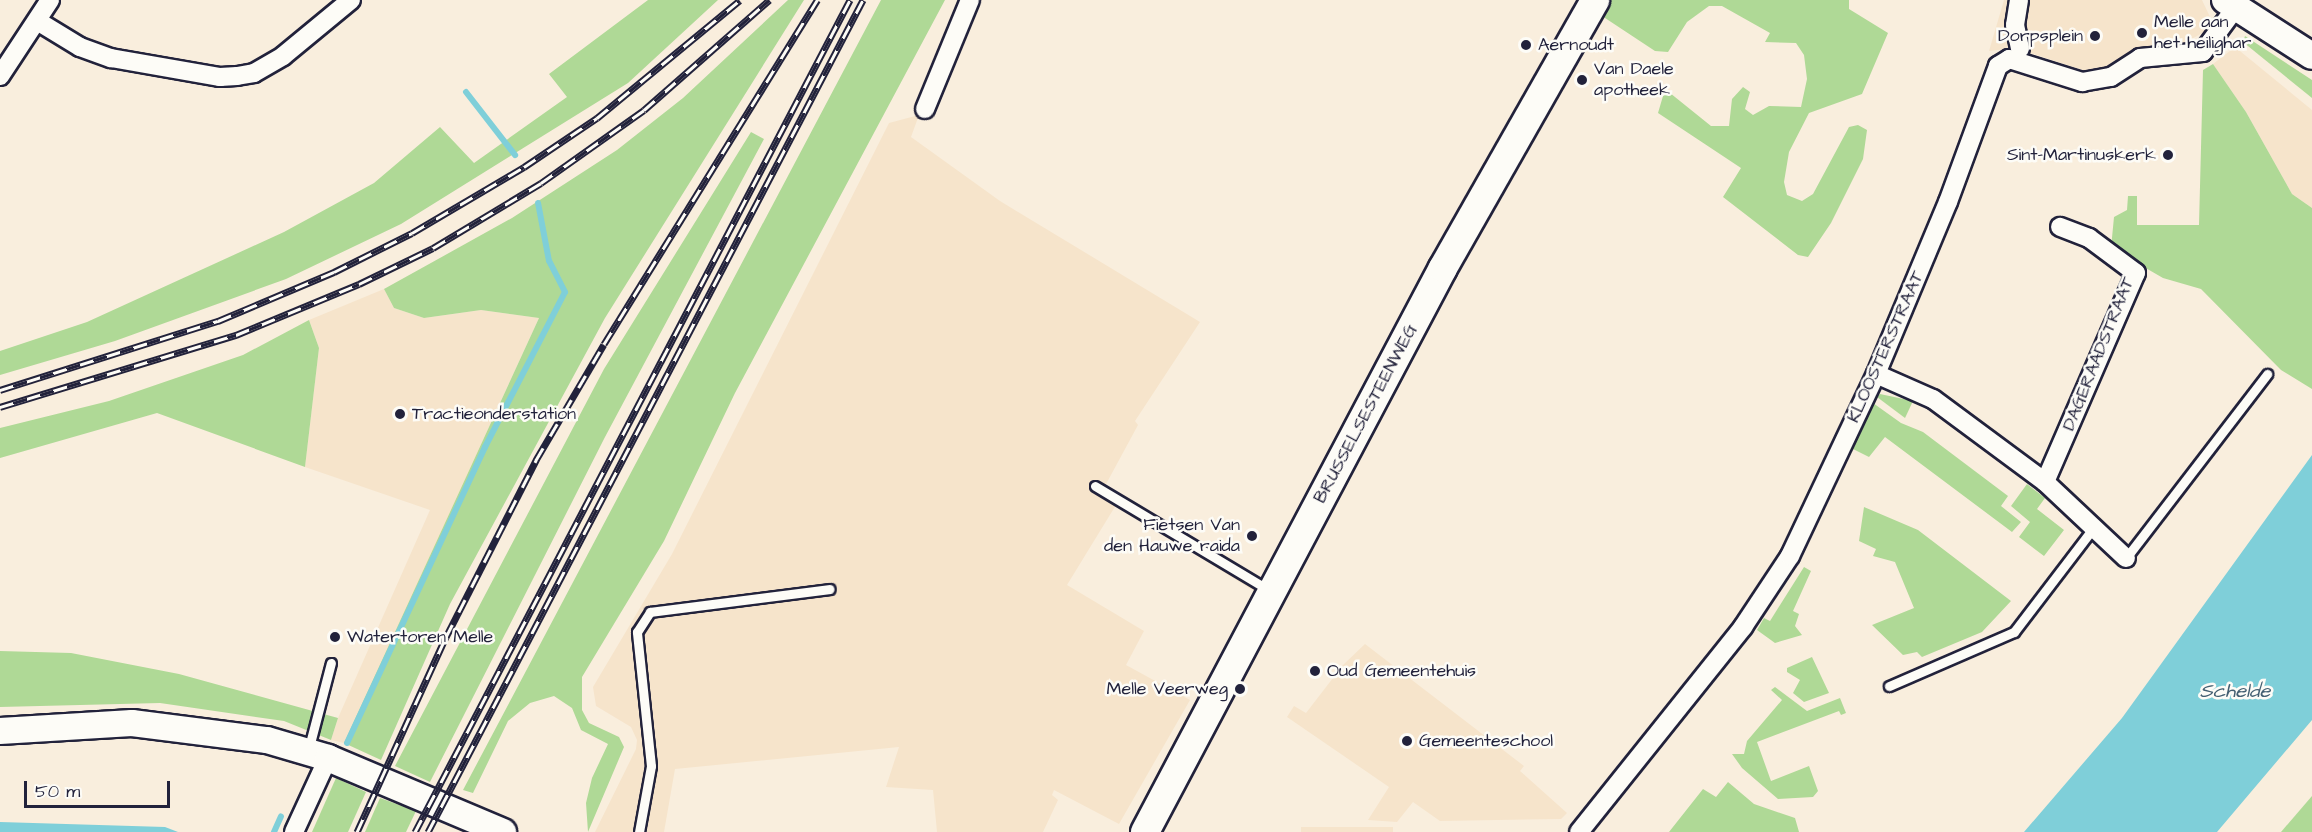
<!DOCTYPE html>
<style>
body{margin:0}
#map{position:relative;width:2312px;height:832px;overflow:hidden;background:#f9eedd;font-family:"Architects Daughter",sans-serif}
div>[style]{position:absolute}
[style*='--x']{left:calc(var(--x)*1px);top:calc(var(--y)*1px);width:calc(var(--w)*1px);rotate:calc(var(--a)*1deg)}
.built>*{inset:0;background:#f6e4cb;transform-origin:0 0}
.green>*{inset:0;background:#afd996}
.water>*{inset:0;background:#7fcfd9}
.stream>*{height:6px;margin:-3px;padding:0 3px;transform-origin:3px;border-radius:3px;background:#7fcfd9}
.roads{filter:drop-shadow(2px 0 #22223b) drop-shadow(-2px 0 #22223b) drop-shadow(0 2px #22223b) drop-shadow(0 -2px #22223b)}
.lane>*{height:9px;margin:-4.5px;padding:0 4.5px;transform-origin:4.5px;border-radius:4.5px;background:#fdfcf7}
.street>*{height:18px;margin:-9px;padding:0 9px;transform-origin:9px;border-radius:9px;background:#fdfcf7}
.secondary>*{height:26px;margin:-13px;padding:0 13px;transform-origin:13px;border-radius:13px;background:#fdfcf7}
.primary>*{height:28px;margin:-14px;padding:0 14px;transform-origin:14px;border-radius:14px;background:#fdfcf7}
.rail>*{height:7px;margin-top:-3.5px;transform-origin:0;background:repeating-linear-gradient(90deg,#fdfcf7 0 14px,#22223b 0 28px);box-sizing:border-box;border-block:2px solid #22223b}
.dots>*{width:16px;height:16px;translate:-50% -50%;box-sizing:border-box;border:3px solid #fdfcf7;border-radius:50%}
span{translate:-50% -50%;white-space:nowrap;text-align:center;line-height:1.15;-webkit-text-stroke:5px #fdfcf7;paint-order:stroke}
.poi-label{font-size:18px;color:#22223b}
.left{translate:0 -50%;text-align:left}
.right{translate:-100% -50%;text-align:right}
.street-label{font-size:18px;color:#22223b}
.water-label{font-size:20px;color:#435f72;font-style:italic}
.scale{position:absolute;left:24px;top:781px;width:146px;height:27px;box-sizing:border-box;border:3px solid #22223b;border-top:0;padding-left:8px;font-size:18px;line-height:21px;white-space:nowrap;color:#22223b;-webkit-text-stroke:4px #fdfcf7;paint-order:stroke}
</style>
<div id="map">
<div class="built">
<div style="clip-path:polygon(2004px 0,2202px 0,2211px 19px,2206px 31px,2179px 46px,2145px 49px,2095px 74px,2015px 48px,1989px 51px)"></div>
<div style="clip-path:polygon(2235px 47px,2312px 110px,2312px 208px,2292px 194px,2246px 112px,2213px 64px)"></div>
<div style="clip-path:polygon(919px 115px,911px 137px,1000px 201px,1200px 322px,1135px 421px,1138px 425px,1105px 486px,1260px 580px,1254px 591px,1116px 505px,1067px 585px,1144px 631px,1126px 665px,1190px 700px,1119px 824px,1054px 790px,1052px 795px,1058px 800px,1043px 832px,937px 832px,933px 790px,886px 787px,899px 747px,675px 769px,664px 832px,595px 832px,636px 749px,637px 740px,631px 727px,596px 706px,593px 687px,672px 554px,889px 123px)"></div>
<div style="clip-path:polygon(384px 289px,394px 308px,424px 318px,481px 310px,539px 318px,344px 743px,331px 740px,338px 718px,430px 510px,305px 467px,319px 348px,309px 320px)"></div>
<div style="clip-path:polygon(1365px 644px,1524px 766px,1520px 771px,1567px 813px,1561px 819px,1440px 821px,1413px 802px,1397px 822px,1368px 820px,1389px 787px,1287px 717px,1294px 706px,1306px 713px,1343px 665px)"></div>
<div style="left:1301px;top:827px;width:92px;height:5px"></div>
</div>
<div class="green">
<div style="clip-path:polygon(648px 0,718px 0,628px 83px,401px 224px,286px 279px,115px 341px,0 375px,0 351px,87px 322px,284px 232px,374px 183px,440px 127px,474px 163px,567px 97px,549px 74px)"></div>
<div style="clip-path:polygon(788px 0,804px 0,605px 318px,450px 604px,381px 760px,344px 743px,539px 318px,481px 310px,424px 318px,394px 308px,384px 289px,512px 218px,617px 150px,683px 98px)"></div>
<div style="clip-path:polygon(881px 0,945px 0,735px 393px,664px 541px,582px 677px,582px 710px,589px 723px,619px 737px,624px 747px,588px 832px,586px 803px,592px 778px,608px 744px,581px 730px,572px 708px,554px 696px,530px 703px,508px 721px,473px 793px,463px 790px)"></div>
<div style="clip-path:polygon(1610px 0,1849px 0,1849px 9px,1888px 33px,1862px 94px,1809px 113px,1789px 152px,1784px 182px,1787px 195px,1802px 201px,1813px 194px,1849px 127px,1858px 125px,1867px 130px,1863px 159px,1831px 223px,1808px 257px,1798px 255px,1723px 197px,1741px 168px,1658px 113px,1663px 96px,1670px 93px,1711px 126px,1729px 126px,1732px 99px,1743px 87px,1750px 92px,1745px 109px,1753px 115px,1769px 106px,1801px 107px,1807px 79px,1804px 55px,1796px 43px,1765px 42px,1770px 33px,1722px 6px,1709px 6px,1687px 22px,1668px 52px,1655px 51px,1602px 16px)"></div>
<div style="clip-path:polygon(2245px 36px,2312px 80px,2312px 98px,2243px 42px)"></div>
<div style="clip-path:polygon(2213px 64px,2246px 112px,2292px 194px,2312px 208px,2312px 389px,2281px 370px,2201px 289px,2163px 278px,2111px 248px,2114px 217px,2127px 210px,2128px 196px,2137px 196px,2137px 225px,2199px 225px,2203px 70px)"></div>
<div style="clip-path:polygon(751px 132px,764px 139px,605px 437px,430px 782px,395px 766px,604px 369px)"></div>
<div style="clip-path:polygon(309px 320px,319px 348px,305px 467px,157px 413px,0 458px,0 428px,109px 401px,243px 355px)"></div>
<div style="clip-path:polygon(1880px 394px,1913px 401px,1905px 418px,1877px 397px)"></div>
<div style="clip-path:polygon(1873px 403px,1901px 423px,1923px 432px,2008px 496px,2001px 506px,2021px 522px,2012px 532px,1885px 437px,1869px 457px,1853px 449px)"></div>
<div style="clip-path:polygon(2027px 484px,2045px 498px,2037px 509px,2064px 530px,2044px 556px,2019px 537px,2030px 522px,2011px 506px)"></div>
<div style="clip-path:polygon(1864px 507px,1918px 530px,2011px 601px,1982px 632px,1922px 657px,1917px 652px,1903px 655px,1872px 625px,1914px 608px,1895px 562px,1873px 556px,1876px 549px,1859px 541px)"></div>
<div style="clip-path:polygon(1804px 567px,1811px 571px,1793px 611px,1799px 614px,1795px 626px,1802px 635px,1775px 643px,1757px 630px,1764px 618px,1770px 621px)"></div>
<div style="clip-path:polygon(0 651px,71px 653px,179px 674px,338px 718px,331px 740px,284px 721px,160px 703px,0 707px)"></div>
<div style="clip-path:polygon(1812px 657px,1829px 693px,1804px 702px,1793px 693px,1800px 680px,1787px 672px,1787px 668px)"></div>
<div style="clip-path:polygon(1775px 687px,1807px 711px,1840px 698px,1846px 713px,1841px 715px,1839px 711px,1757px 742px,1771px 781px,1809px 766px,1818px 791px,1813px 797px,1778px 799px,1742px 768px,1732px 754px,1744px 754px,1747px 741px,1782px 700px,1771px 690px)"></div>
<div style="clip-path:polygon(336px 778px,366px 792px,348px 832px,312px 832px)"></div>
<div style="clip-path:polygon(1728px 782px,1754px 804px,1795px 818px,1799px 832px,1669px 832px,1703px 789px,1716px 797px)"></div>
<div style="clip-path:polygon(2312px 796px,2312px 832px,2281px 832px)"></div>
<div style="clip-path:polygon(380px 798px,416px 811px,406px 832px,365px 832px)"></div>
</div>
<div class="water">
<div style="clip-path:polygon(2312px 455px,2312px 720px,2217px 832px,2024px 832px,2122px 718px)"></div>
<div style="clip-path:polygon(0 822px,165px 827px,178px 832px,0 832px)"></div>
</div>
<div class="stream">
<div style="--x:466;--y:92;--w:80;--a:52.1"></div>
<div style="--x:347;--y:743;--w:327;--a:-65"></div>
<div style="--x:485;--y:447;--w:174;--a:-62.7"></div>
<div style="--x:565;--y:292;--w:35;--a:-117"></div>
<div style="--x:549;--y:261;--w:59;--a:-100.7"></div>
<div style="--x:274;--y:832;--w:17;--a:-66"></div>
</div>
<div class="roads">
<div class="lane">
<div style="--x:1095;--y:486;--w:203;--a:30.9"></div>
<div style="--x:2126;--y:558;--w:232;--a:-52.5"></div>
<div style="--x:1889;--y:686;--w:136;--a:-23.4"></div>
<div style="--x:2014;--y:632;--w:132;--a:-52.7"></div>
<div style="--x:308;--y:751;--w:91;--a:-75.4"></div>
<div style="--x:639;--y:832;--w:67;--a:-79.7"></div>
<div style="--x:651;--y:766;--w:135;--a:-96"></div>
<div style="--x:637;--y:632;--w:24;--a:-57"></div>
<div style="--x:650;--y:612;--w:181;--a:-7.3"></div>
</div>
<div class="street">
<div style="--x:2019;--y:0;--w:25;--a:99"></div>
<div style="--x:2015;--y:25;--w:24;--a:78"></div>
<div style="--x:39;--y:22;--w:48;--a:31.4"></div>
<div style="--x:80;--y:47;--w:33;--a:20"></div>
<div style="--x:111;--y:58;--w:111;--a:9.9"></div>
<div style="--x:220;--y:77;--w:17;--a:-3"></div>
<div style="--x:237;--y:76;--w:17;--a:-10"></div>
<div style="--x:254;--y:73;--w:34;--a:-30"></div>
<div style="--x:283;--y:56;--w:88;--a:-39.5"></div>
<div style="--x:0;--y:76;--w:91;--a:-56.7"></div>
<div style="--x:925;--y:109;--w:118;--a:-67.6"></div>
<div style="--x:1876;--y:374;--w:62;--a:23.7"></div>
<div style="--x:1933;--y:399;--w:139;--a:36.5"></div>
<div style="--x:2045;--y:482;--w:111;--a:43.2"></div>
<div style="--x:2045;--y:482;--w:228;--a:-66.5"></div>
<div style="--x:2136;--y:273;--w:59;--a:-143.3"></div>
<div style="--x:2089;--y:238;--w:31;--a:-159"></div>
<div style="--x:294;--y:832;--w:81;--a:-65.3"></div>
<div style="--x:1579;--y:832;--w:263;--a:-51.3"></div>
<div style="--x:1743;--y:627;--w:85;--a:-56.5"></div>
<div style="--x:1790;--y:556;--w:201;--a:-64.7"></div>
<div style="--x:1876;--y:374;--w:186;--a:-67.3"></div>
<div style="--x:1948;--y:202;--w:145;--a:-69.8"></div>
<div style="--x:1998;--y:66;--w:13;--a:-32"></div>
<div style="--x:2009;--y:59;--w:77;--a:17.5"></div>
<div style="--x:2082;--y:82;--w:29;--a:-10"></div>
<div style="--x:2111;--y:77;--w:35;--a:-33"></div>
<div style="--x:2140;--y:58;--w:63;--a:-5.4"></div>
<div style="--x:2203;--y:52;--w:56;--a:-53.7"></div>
</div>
<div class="secondary">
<div style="--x:2225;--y:0;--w:103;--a:32.8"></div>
<div style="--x:0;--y:731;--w:132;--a:-3.5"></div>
<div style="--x:132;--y:723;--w:136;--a:7.2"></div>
<div style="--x:267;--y:740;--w:64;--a:16.4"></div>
<div style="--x:328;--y:758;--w:190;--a:22.9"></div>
</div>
<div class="primary">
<div style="--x:1145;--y:832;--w:638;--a:-62.15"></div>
<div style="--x:1443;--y:268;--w:308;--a:-60.4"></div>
</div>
</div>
<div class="rail">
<div style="--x:0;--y:390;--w:229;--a:-17.6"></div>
<div style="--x:218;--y:321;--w:126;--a:-22.9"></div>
<div style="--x:334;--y:272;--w:87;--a:-26.6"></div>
<div style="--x:412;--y:233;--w:130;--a:-30.5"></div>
<div style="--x:524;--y:167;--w:88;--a:-33.9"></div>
<div style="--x:597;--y:118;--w:185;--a:-39.5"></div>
<div style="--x:0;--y:407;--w:247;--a:-17"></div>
<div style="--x:236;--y:335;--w:133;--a:-22.5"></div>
<div style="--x:359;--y:284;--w:82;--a:-25.9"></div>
<div style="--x:433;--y:248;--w:126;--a:-31"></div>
<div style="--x:541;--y:183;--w:126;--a:-35.3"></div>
<div style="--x:644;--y:110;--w:167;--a:-41.3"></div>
<div style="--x:357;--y:832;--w:214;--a:-65.5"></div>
<div style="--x:446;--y:637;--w:199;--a:-63"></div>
<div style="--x:536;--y:460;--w:134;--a:-59.6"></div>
<div style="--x:604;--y:344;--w:405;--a:-58.2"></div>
<div style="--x:415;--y:832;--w:939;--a:-62.4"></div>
<div style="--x:428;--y:832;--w:939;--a:-62.4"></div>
</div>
<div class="dots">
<div style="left:2142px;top:33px;background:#22223b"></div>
<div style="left:2095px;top:36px;background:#22223b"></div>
<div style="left:1526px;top:45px;background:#22223b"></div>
<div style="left:1582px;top:80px;background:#22223b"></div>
<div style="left:2168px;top:155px;background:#22223b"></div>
<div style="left:400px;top:414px;background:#22223b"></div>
<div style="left:1252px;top:536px;background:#22223b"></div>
<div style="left:335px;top:637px;background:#22223b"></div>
<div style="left:1315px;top:671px;background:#22223b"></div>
<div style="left:1240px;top:689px;background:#22223b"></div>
<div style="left:1407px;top:741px;background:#22223b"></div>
</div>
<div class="poi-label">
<span class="left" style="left:2154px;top:33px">Melle aan<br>het heilighar</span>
<span class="right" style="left:2083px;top:36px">Dorpsplein</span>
<span class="left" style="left:1538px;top:45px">Aernoudt</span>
<span class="left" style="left:1594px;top:80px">Van Daele<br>apotheek</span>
<span class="right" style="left:2156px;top:155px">Sint-Martinuskerk</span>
<span class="left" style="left:412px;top:414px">Tractieonderstation</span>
<span class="right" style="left:1240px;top:536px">Fietsen Van<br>den Hauwe raida</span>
<span class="left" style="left:347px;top:637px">Watertoren Melle</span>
<span class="left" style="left:1327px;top:671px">Oud Gemeentehuis</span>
<span class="right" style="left:1228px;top:689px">Melle Veerweg</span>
<span class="left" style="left:1419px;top:741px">Gemeenteschool</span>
</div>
<div class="street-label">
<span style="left:1886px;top:347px;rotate:-66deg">KLOOSTERSTRAAT</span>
<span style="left:2099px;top:354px;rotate:-68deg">DAGERAADSTRAAT</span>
<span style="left:1366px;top:414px;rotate:-62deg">BRUSSELSESTEENWEG</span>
</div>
<div class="water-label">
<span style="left:2235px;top:691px">Schelde</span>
</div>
<div class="scale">50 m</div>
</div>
